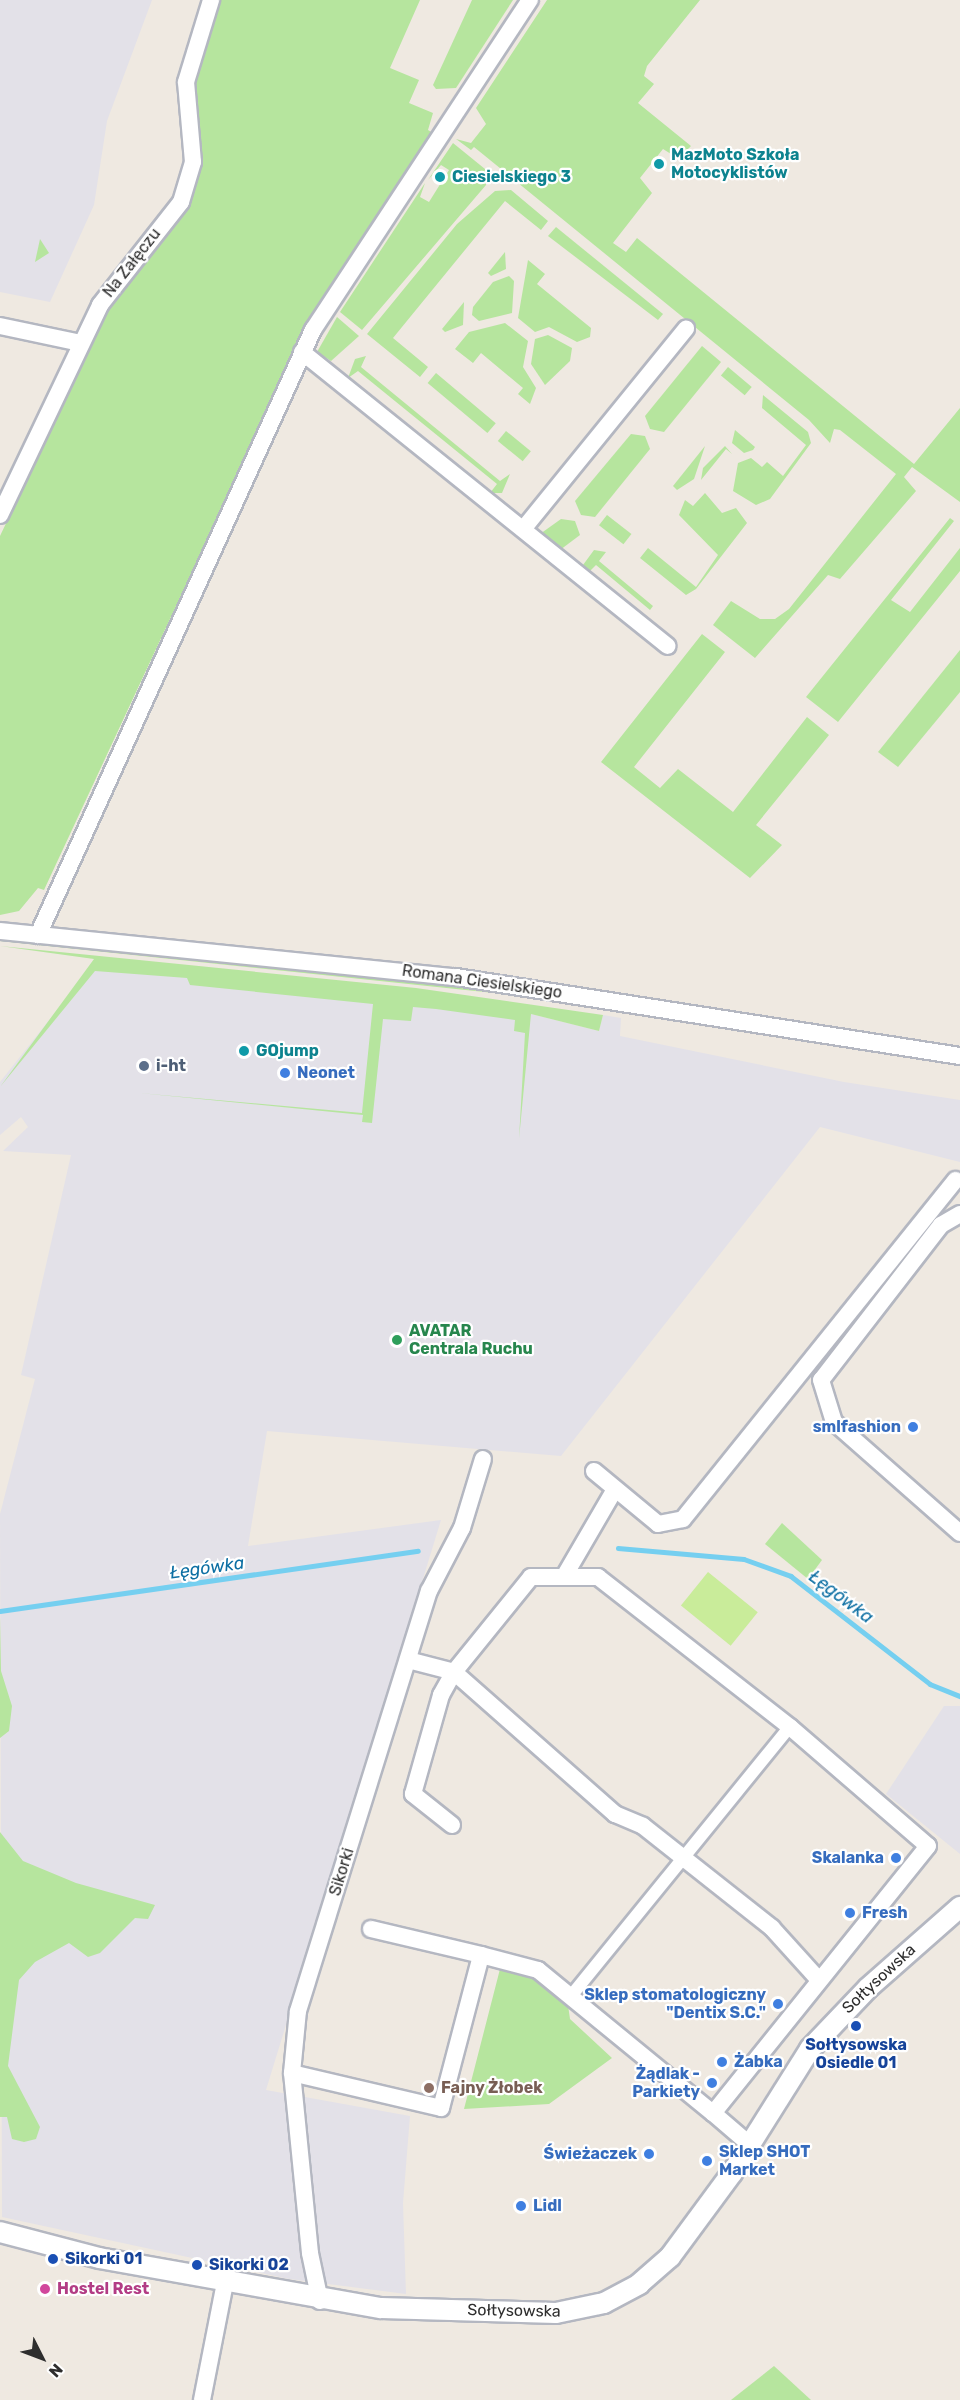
<!DOCTYPE html>
<meta charset="utf-8">
<style>
body{margin:0}
#map{position:relative;width:960px;height:2400px;overflow:hidden;background:#efe9e1;font-family:Rubik,sans-serif}
div>[style]{position:absolute}
[style*='--x']{left:calc(var(--x)*1px);top:calc(var(--y)*1px);width:calc(var(--w)*1px);rotate:calc(var(--a)*1deg)}
.industrial>*{inset:0;background:#e3e1e8}
.green>*{inset:0;background:#b6e59e;transform-origin:0 0}
.pitch>*{inset:0;background:#c9ec9a;transform-origin:0 0}
.stream>*{height:4.5px;margin:-2.25px;padding:0 2.25px;transform-origin:2.25px;border-radius:2.25px;background:#75cff0}
.roads{filter:drop-shadow(2px 0 #b4b7c1) drop-shadow(-2px 0 #b4b7c1) drop-shadow(0 2px #b4b7c1) drop-shadow(0 -2px #b4b7c1)}
.pedestrian>*{height:12px;margin:-6px;padding:0 6px;transform-origin:6px;border-radius:6px;background:#fff}
.minor>*{height:16px;margin:-8px;padding:0 8px;transform-origin:8px;border-radius:8px;background:#fff}
.tertiary>*{height:20px;margin:-10px;padding:0 10px;transform-origin:10px;border-radius:10px;background:#fff}
.dots>*{width:16px;height:16px;translate:-50% -50%;box-sizing:border-box;border:3px solid #fff;border-radius:50%}
span{translate:-50% -50%;white-space:nowrap;text-align:center;line-height:1.15;-webkit-text-stroke:4.5px #fff;paint-order:stroke}
.culture-label{font-size:16px;color:#0d838f;font-weight:700}
.left{translate:0 -50%;text-align:left}
.street-label{font-size:16px;color:#2e2e2e}
.service-label{font-size:16px;color:#4e5e75;font-weight:700}
.shop-label{font-size:16px;color:#366cbe;font-weight:700}
.right{translate:-100% -50%;text-align:right}
.leisure-label{font-size:16px;color:#27864d;font-weight:700}
.transit-label{font-size:16px;color:#164399;font-weight:700}
.education-label{font-size:16px;color:#785e54;font-weight:700}
.hotel-label{font-size:16px;color:#b23c85;font-weight:700}
.water-label{font-size:18px;color:#0d6fa3;font-style:italic}
.north{position:absolute;left:12px;top:2328px;width:60px;height:60px;-webkit-text-stroke:4px #fff;paint-order:stroke;rotate:132deg;font-size:16px;font-weight:700;line-height:24px;text-align:center;color:#2e2e2e}
.north::after{content:'';display:block;margin:auto;width:21px;height:27px;background:#2e2e2e;clip-path:polygon(50% 0,100% 100%,50% 72%,0 100%)}
</style>
<div id="map">
<div class="industrial">
<div style="clip-path:polygon(0 0,152px 0,107px 121px,94px 205px,50px 302px,0 292px)"></div>
<div style="clip-path:polygon(92px 966px,531px 1014px,599px 1031px,603px 1015px,621px 1018px,620px 1036px,844px 1082px,960px 1100px,960px 1162px,820px 1127px,561px 1456px,267px 1431px,248px 1546px,441px 1520px,266px 2090px,410px 2116px,403px 2203px,406px 2294px,289px 2279px,2px 2217px,0 1514px,35px 1379px,21px 1375px,71px 1155px,3px 1151px,28px 1127px,21px 1117px,0 1135px,0 1082px)"></div>
<div style="clip-path:polygon(944px 1706px,960px 1706px,960px 1854px,886px 1794px)"></div>
</div>
<div class="green">
<div style="clip-path:polygon(215px 0,420px 0,390px 68px,419px 80px,409px 103px,433px 113px,428px 130px,433px 133px,303px 333px,44px 890px,38px 888px,19px 911px,0 915px,0 536px,107px 310px,192px 194px,197px 158px,191px 78px)"></div>
<div style="clip-path:polygon(472px 0,513px 0,456px 88px,436px 89px,433px 85px)"></div>
<div style="clip-path:polygon(547px 0,700px 0,647px 66px,644px 76px,654px 84px,638px 103px,691px 146px,679px 159px,663px 149px,640px 178px,652px 193px,613px 243px,626px 252px,637px 238px,914px 464px,960px 408px,960px 502px,912px 467px,904px 477px,916px 491px,840px 579px,828px 575px,755px 658px,713px 625px,731px 601px,760px 619px,775px 619px,789px 609px,896px 474px,840px 430px,834px 429px,830px 443px,809px 420px,474px 147px,471px 150px,456px 139px,471px 143px,486px 124px,476px 108px)"></div>
<div style="clip-path:polygon(453px 143px,485px 169px,486px 185px,362px 330px,340px 312px,425px 183px,420px 197px,429px 202px,449px 170px,441px 165px,428px 180px)"></div>
<div style="clip-path:polygon(511px 190px,548px 221px,541px 230px,505px 201px,393px 338px,428px 367px,420px 377px,367px 334px,457px 224px,495px 191px)"></div>
<div style="clip-path:polygon(556px 227px,663px 314px,658px 320px,548px 236px)"></div>
<div style="clip-path:polygon(40px 239px,49px 253px,35px 262px)"></div>
<div style="clip-path:polygon(505px 252px,506px 269px,491px 276px,488px 273px)"></div>
<div style="clip-path:polygon(528px 260px,545px 274px,537px 284px,591px 328px,590px 337px,577px 342px,549px 327px,535px 332px,518px 318px)"></div>
<div style="clip-path:polygon(509px 276px,514px 281px,512px 313px,479px 321px,472px 315px,473px 307px,493px 282px)"></div>
<div style="clip-path:polygon(464px 302px,463px 325px,445px 332px,442px 329px)"></div>
<div style="clip-path:polygon(337px 317px,359px 336px,331px 361px,317px 352px)"></div>
<div style="clip-path:polygon(505px 323px,528px 341px,523px 367px,536px 388px,530px 404px,518px 394px,523px 388px,481px 353px,473px 363px,455px 349px,469px 332px)"></div>
<div style="clip-path:polygon(548px 335px,572px 348px,570px 361px,545px 385px,531px 364px,535px 339px)"></div>
<div style="clip-path:polygon(702px 346px,721px 362px,664px 432px,650px 429px,645px 416px)"></div>
<div style="clip-path:polygon(366px 356px,361px 367px,500px 481px,510px 474px,502px 493px,490px 493px,497px 484px,358px 371px,348px 378px,355px 359px)"></div>
<div style="left:728px;top:367px;width:31px;height:11px;rotate:40deg"></div>
<div style="left:436px;top:373px;width:78px;height:13px;rotate:40deg"></div>
<div style="clip-path:polygon(763px 395px,808px 432px,811px 443px,770px 499px,756px 505px,733px 491px,738px 463px,751px 458px,762px 467px,767px 462px,783px 476px,806px 445px,762px 408px)"></div>
<div style="clip-path:polygon(735px 430px,755px 447px,753px 450px,744px 453px,732px 443px)"></div>
<div style="left:506px;top:431px;width:32px;height:13px;rotate:39deg"></div>
<div style="clip-path:polygon(631px 434px,645px 436px,650px 449px,595px 517px,581px 515px,575px 501px)"></div>
<div style="clip-path:polygon(705px 446px,694px 479px,677px 490px,673px 486px)"></div>
<div style="clip-path:polygon(725px 446px,732px 454px,726px 449px,701px 480px,703px 468px)"></div>
<div style="clip-path:polygon(705px 493px,722px 513px,736px 508px,747px 523px,696px 589px,686px 595px,640px 558px,648px 548px,696px 587px,718px 555px,679px 515px,685px 500px,693px 506px)"></div>
<div style="left:607px;top:515px;width:31px;height:13px;rotate:38deg"></div>
<div style="clip-path:polygon(950px 518px,954px 521px,891px 600px,910px 612px,960px 548px,960px 571px,838px 722px,806px 697px)"></div>
<div style="clip-path:polygon(561px 519px,575px 521px,580px 535px,560px 550px,540px 534px)"></div>
<div style="clip-path:polygon(594px 550px,606px 552px,599px 561px,653px 606px,650px 610px,596px 565px,588px 573px,583px 565px)"></div>
<div style="clip-path:polygon(702px 634px,725px 652px,634px 767px,660px 788px,678px 769px,733px 812px,807px 717px,829px 735px,756px 825px,782px 845px,750px 878px,601px 762px)"></div>
<div style="clip-path:polygon(960px 650px,960px 692px,898px 767px,878px 752px)"></div>
<div style="clip-path:polygon(0 939px,403px 979px,494px 993px,0 941px)"></div>
<div style="clip-path:polygon(0 946px,416px 988px,603px 1015px,599px 1031px,531px 1014px,519px 1139px,525px 1033px,514px 1031px,515px 1020px,436px 1009px,413px 1007px,411px 1021px,383px 1019px,372px 1123px,362px 1122px,363px 1115px,139px 1093px,362px 1113px,373px 1004px,190px 985px,187px 978px,95px 971px,0 1087px,94px 959px)"></div>
<div style="clip-path:polygon(782px 1523px,822px 1560px,808px 1579px,765px 1544px)"></div>
<div style="clip-path:polygon(0 1616px,1px 1671px,12px 1706px,9px 1731px,0 1738px)"></div>
<div style="clip-path:polygon(0 1832px,23px 1861px,76px 1883px,155px 1905px,148px 1919px,135px 1918px,100px 1953px,88px 1957px,69px 1943px,35px 1962px,19px 1980px,8px 2066px,40px 2127px,36px 2139px,24px 2142px,12px 2139px,7px 2117px,0 2117px)"></div>
<div style="clip-path:polygon(500px 1969px,533px 1979px,568px 2005px,570px 2019px,612px 2058px,549px 2104px,464px 2109px)"></div>
<div style="clip-path:polygon(774px 2366px,811px 2400px,731px 2400px)"></div>
</div>
<div class="pitch">
<div style="left:708px;top:1572px;width:64px;height:43px;rotate:39deg"></div>
</div>
<div class="stream">
<div style="--x:618;--y:1548;--w:126;--a:5"></div>
<div style="--x:744;--y:1559;--w:50;--a:19.9"></div>
<div style="--x:791;--y:1576;--w:176;--a:37.8"></div>
<div style="--x:930;--y:1684;--w:32;--a:22"></div>
<div style="--x:0;--y:1611;--w:422;--a:-8.2"></div>
</div>
<div class="roads">
<div class="pedestrian">
<div style="--x:571;--y:1996;--w:347;--a:-50.9"></div>
</div>
<div class="minor">
<div style="--x:0;--y:326;--w:83;--a:11.9"></div>
<div style="--x:302;--y:352;--w:469;--a:38.8"></div>
<div style="--x:0;--y:515;--w:233;--a:-64.5"></div>
<div style="--x:100;--y:305;--w:131;--a:-51.8"></div>
<div style="--x:181;--y:202;--w:42;--a:-73.3"></div>
<div style="--x:193;--y:162;--w:80;--a:-95"></div>
<div style="--x:186;--y:82;--w:86;--a:-73"></div>
<div style="--x:524;--y:528;--w:257;--a:-50.9"></div>
<div style="--x:0;--y:931;--w:458;--a:5.8"></div>
<div style="--x:456;--y:977;--w:510;--a:8.91"></div>
<div style="--x:38;--y:935;--w:665;--a:-65.56"></div>
<div style="--x:313;--y:330;--w:395;--a:-56.7"></div>
<div style="--x:960;--y:1214;--w:22;--a:150"></div>
<div style="--x:941;--y:1225;--w:196;--a:127.7"></div>
<div style="--x:821;--y:1380;--w:44;--a:72.8"></div>
<div style="--x:834;--y:1422;--w:168;--a:41.4"></div>
<div style="--x:594;--y:1471;--w:83;--a:39.6"></div>
<div style="--x:658;--y:1524;--w:25;--a:-11"></div>
<div style="--x:683;--y:1519;--w:435;--a:-51.2"></div>
<div style="--x:565;--y:1575;--w:99;--a:-59.8"></div>
<div style="--x:408;--y:1660;--w:48;--a:14.6"></div>
<div style="--x:454;--y:1672;--w:122;--a:-51"></div>
<div style="--x:531;--y:1577;--w:67;--a:0"></div>
<div style="--x:598;--y:1577;--w:244;--a:38"></div>
<div style="--x:790;--y:1727;--w:182;--a:40.8"></div>
<div style="--x:928;--y:1846;--w:343;--a:128.8"></div>
<div style="--x:713;--y:2113;--w:48;--a:40.7"></div>
<div style="--x:452;--y:1825;--w:50;--a:-141.5"></div>
<div style="--x:413;--y:1794;--w:103;--a:-74.2"></div>
<div style="--x:441;--y:1695;--w:26;--a:-61"></div>
<div style="--x:454;--y:1672;--w:215;--a:41.4"></div>
<div style="--x:615;--y:1814;--w:30;--a:23"></div>
<div style="--x:643;--y:1826;--w:164;--a:38.3"></div>
<div style="--x:772;--y:1928;--w:70;--a:47.9"></div>
<div style="--x:371;--y:1929;--w:113;--a:13.3"></div>
<div style="--x:292;--y:2073;--w:153;--a:13.2"></div>
<div style="--x:441;--y:2108;--w:158;--a:-75.3"></div>
<div style="--x:481;--y:1955;--w:59;--a:14.7"></div>
<div style="--x:538;--y:1970;--w:226;--a:39.3"></div>
<div style="--x:320;--y:2301;--w:49;--a:-101.8"></div>
<div style="--x:310;--y:2253;--w:181;--a:-95.7"></div>
<div style="--x:292;--y:2073;--w:62;--a:-84.5"></div>
<div style="--x:298;--y:2011;--w:440;--a:-72.7"></div>
<div style="--x:429;--y:1591;--w:71;--a:-62.4"></div>
<div style="--x:462;--y:1528;--w:72;--a:-73.1"></div>
<div style="--x:202;--y:2400;--w:119;--a:-78.9"></div>
</div>
<div class="tertiary">
<div style="--x:0;--y:2232;--w:102;--a:14.7"></div>
<div style="--x:99;--y:2258;--w:286;--a:10.1"></div>
<div style="--x:381;--y:2308;--w:175;--a:1.6"></div>
<div style="--x:556;--y:2313;--w:49;--a:-11.8"></div>
<div style="--x:604;--y:2303;--w:40;--a:-28"></div>
<div style="--x:639;--y:2284;--w:41;--a:-41.1"></div>
<div style="--x:670;--y:2257;--w:104;--a:-53.6"></div>
<div style="--x:732;--y:2173;--w:146;--a:-57.8"></div>
<div style="--x:810;--y:2049;--w:84;--a:-46.4"></div>
<div style="--x:868;--y:1988;--w:123;--a:-41.4"></div>
</div>
</div>
<div class="dots">
<div style="left:659px;top:164px;background:#0f9aa8"></div>
<div style="left:440px;top:177px;background:#0f9aa8"></div>
<div style="left:244px;top:1051px;background:#0f9aa8"></div>
<div style="left:144px;top:1066px;background:#5c6f8a"></div>
<div style="left:285px;top:1073px;background:#3f7fe0"></div>
<div style="left:397px;top:1340px;background:#2e9e5b"></div>
<div style="left:913px;top:1427px;background:#3f7fe0"></div>
<div style="left:896px;top:1858px;background:#3f7fe0"></div>
<div style="left:850px;top:1913px;background:#3f7fe0"></div>
<div style="left:778px;top:2004px;background:#3f7fe0"></div>
<div style="left:856px;top:2026px;background:#1a4fb4"></div>
<div style="left:722px;top:2062px;background:#3f7fe0"></div>
<div style="left:712px;top:2083px;background:#3f7fe0"></div>
<div style="left:429px;top:2088px;background:#8d6e63"></div>
<div style="left:649px;top:2154px;background:#3f7fe0"></div>
<div style="left:707px;top:2161px;background:#3f7fe0"></div>
<div style="left:521px;top:2206px;background:#3f7fe0"></div>
<div style="left:53px;top:2259px;background:#1a4fb4"></div>
<div style="left:197px;top:2265px;background:#1a4fb4"></div>
<div style="left:45px;top:2289px;background:#d1479c"></div>
</div>
<div class="culture-label">
<span class="left" style="left:671px;top:164px">MazMoto Szkoła<br>Motocyklistów</span>
<span class="left" style="left:452px;top:177px">Ciesielskiego 3</span>
<span class="left" style="left:256px;top:1051px">GOjump</span>
</div>
<div class="street-label">
<span style="left:132px;top:263px;rotate:-52deg">Na Załęczu</span>
<span style="left:482px;top:982px;rotate:8deg">Romana Ciesielskiego</span>
<span style="left:342px;top:1872px;rotate:-73deg">Sikorki</span>
<span style="left:879px;top:1979px;rotate:-43deg">Sołtysowska</span>
<span style="left:514px;top:2311px;rotate:1deg">Sołtysowska</span>
</div>
<div class="service-label">
<span class="left" style="left:156px;top:1066px">i-ht</span>
</div>
<div class="shop-label">
<span class="left" style="left:297px;top:1073px">Neonet</span>
<span class="right" style="left:901px;top:1427px">smlfashion</span>
<span class="right" style="left:884px;top:1858px">Skalanka</span>
<span class="left" style="left:862px;top:1913px">Fresh</span>
<span class="right" style="left:766px;top:2004px">Sklep stomatologiczny<br>"Dentix S.C."</span>
<span class="left" style="left:734px;top:2062px">Żabka</span>
<span class="right" style="left:700px;top:2083px">Żądlak -<br>Parkiety</span>
<span class="left" style="left:719px;top:2161px">Sklep SHOT<br>Market</span>
<span class="right" style="left:637px;top:2154px">Świeżaczek</span>
<span class="left" style="left:533px;top:2206px">Lidl</span>
</div>
<div class="leisure-label">
<span class="left" style="left:409px;top:1340px">AVATAR<br>Centrala Ruchu</span>
</div>
<div class="transit-label">
<span style="left:856px;top:2054px">Sołtysowska<br>Osiedle 01</span>
<span class="left" style="left:65px;top:2259px">Sikorki 01</span>
<span class="left" style="left:209px;top:2265px">Sikorki 02</span>
</div>
<div class="education-label">
<span class="left" style="left:441px;top:2088px">Fajny Żłobek</span>
</div>
<div class="hotel-label">
<span class="left" style="left:57px;top:2289px">Hostel Rest</span>
</div>
<div class="water-label">
<span style="left:207px;top:1568px;rotate:-8deg">Łęgówka</span>
<span style="left:841px;top:1597px;rotate:37deg">Łęgówka</span>
</div>
<div class="north">N</div>
</div>
